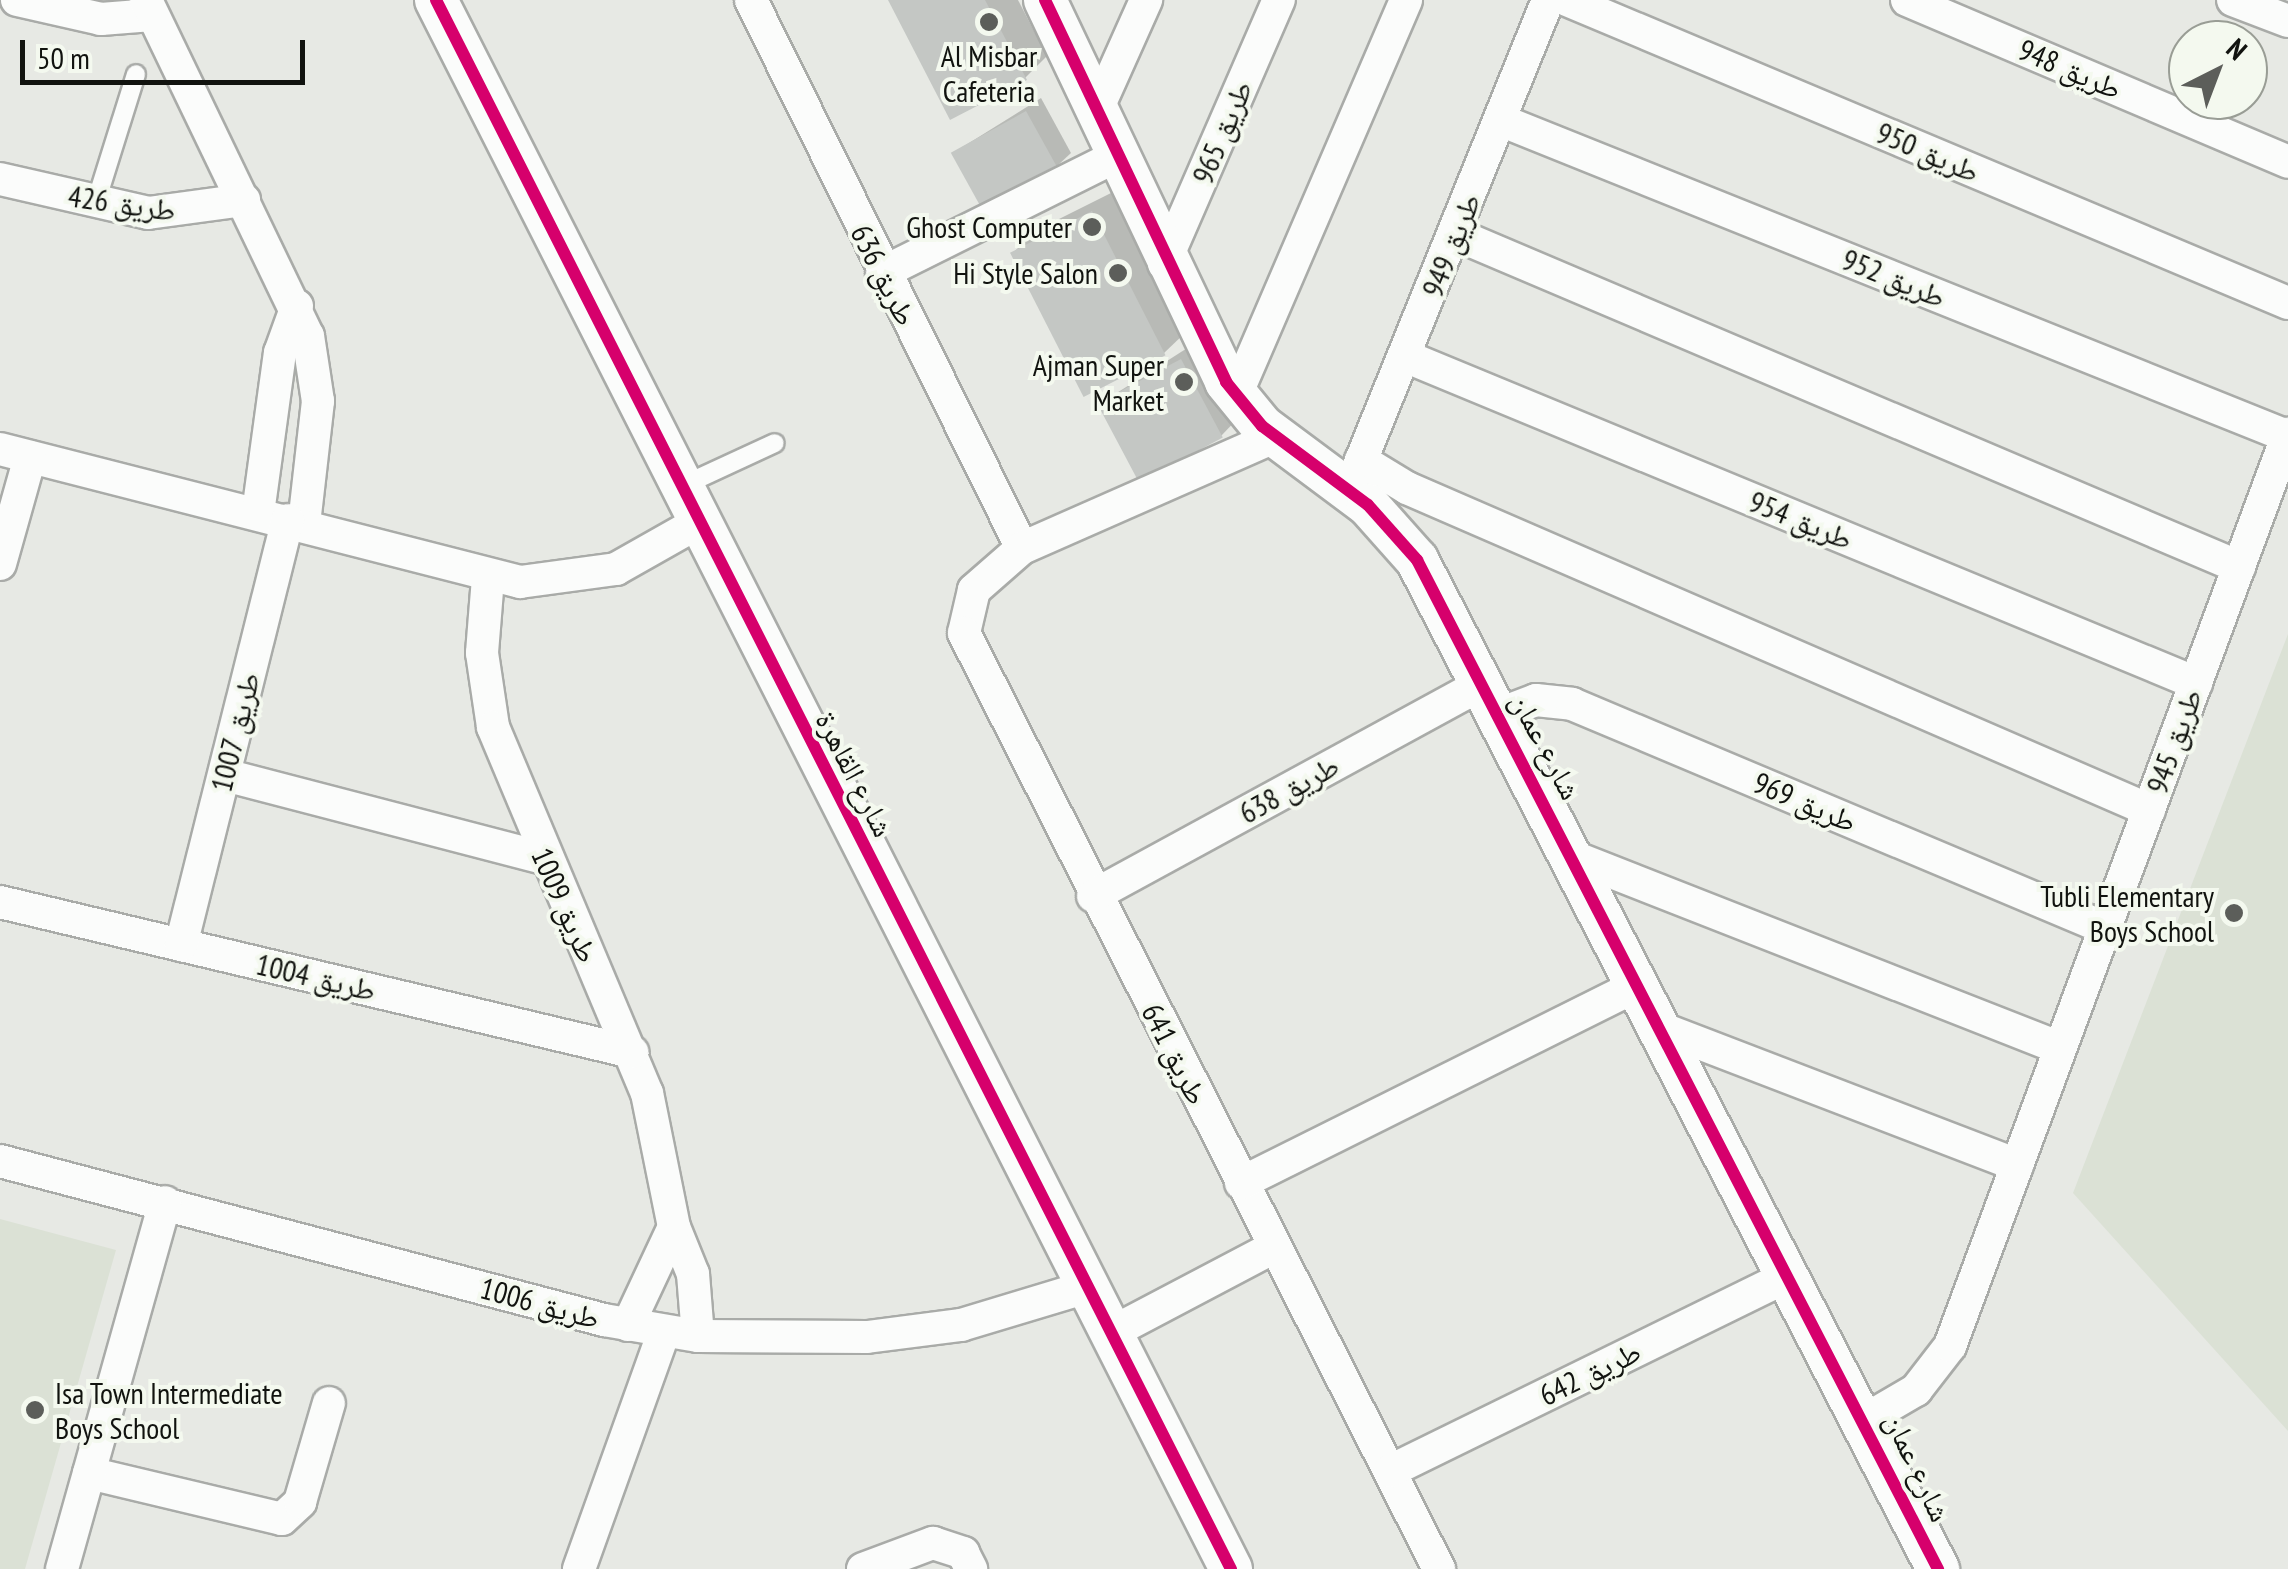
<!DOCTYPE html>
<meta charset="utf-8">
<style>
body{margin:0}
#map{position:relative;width:2288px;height:1569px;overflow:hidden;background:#e7e9e4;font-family:"PT Sans Narrow","Noto Naskh Arabic",sans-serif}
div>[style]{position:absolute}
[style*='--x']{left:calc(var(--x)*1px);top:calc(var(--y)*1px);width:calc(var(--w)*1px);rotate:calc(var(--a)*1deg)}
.built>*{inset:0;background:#dbe1d5}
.shadow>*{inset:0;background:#0003}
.building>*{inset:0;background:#c4c7c4;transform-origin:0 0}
.roads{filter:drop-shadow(2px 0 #a9aba8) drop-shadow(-2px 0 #a9aba8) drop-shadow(0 2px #a9aba8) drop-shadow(0 -2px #a9aba8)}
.service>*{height:18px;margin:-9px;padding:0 9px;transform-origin:9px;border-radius:9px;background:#fbfcfb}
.minor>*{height:32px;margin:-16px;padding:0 16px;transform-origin:16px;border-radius:16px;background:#fbfcfb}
.tertiary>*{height:42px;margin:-21px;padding:0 21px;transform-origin:21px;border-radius:21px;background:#fbfcfb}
.cycleway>*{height:12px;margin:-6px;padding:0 6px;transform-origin:6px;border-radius:6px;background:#d6006c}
.dots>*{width:28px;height:28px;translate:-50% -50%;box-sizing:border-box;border:5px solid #f4f9ef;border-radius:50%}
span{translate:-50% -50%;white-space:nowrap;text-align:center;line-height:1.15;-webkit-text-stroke:8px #f4f9ef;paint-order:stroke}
.poi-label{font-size:30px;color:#11130f}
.right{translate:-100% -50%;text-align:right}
.left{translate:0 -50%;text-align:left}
.street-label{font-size:30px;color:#11130f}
.north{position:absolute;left:2168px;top:20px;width:100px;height:100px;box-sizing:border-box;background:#f4f9ef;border:2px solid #999d95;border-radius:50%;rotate:42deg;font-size:28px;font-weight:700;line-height:40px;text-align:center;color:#11130f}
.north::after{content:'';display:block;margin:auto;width:35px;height:45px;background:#5c5e5a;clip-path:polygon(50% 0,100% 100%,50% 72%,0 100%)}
.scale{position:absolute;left:20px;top:40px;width:285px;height:45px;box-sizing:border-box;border:5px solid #11130f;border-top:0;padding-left:12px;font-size:30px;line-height:35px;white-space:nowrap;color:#11130f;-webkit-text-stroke:8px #f4f9ef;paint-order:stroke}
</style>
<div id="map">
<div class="built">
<div style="clip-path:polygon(2288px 634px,2288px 1431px,2073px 1193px)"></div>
<div style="clip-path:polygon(0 1219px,116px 1250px,25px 1569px,0 1569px)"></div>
</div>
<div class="shadow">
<div style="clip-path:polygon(891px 0,1018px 0,1047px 56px,1025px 78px)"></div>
<div style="clip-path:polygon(1041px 98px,1071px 153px,1056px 167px,953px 153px)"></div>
<div style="clip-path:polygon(1115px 191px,1186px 332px,1163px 354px,1013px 253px,1035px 231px)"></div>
<div style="clip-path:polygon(1203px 338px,1243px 413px,1221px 436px,1101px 403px)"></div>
</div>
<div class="building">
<div style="clip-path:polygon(888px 0,985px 0,1027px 80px,950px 120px)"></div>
<div style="left:1026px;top:111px;width:66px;height:86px;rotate:61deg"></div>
<div style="left:1092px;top:211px;width:162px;height:92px;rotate:63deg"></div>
<div style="left:1181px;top:359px;width:89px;height:95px;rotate:62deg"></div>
</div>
<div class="roads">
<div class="service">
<div style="--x:95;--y:205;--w:137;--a:-72.6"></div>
<div style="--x:682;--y:486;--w:102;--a:-24.8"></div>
</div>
<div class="minor">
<div style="--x:17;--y:0;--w:86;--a:12.7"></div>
<div style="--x:101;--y:19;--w:51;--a:-4.5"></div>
<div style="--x:146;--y:0;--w:373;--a:64.3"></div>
<div style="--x:308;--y:336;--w:66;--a:81.3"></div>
<div style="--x:318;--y:401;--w:124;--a:96.5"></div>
<div style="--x:751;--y:0;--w:611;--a:63.69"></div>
<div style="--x:1567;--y:0;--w:782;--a:22.79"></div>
<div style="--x:1907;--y:0;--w:414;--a:23"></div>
<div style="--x:2233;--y:0;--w:59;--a:20.9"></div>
<div style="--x:1096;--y:112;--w:123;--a:-65.9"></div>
<div style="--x:1500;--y:120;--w:848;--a:21.88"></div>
<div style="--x:0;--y:179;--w:152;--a:12.9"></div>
<div style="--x:148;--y:213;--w:97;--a:-7.7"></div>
<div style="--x:1455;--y:234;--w:852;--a:23.01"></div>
<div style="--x:1164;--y:264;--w:288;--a:-66.5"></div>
<div style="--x:882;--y:273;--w:260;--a:-26.5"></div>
<div style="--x:1407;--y:357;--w:854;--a:22.45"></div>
<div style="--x:1236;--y:395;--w:430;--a:-66.7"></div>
<div style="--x:1274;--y:437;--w:275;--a:156.2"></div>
<div style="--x:1022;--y:548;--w:64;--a:138.8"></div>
<div style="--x:974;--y:590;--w:44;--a:103.1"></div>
<div style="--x:964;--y:633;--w:1050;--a:63.09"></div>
<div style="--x:0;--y:449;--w:537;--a:14.35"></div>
<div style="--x:520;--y:582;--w:97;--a:-7.7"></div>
<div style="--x:616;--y:569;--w:95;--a:-29.5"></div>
<div style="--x:1361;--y:460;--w:54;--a:31.3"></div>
<div style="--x:1407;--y:488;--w:809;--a:23.46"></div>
<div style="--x:1354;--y:478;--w:516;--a:-67.91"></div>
<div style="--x:258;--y:513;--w:162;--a:-82.2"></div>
<div style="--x:280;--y:353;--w:50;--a:-70.1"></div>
<div style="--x:0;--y:564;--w:111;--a:-74.3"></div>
<div style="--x:488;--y:578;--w:75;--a:94.6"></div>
<div style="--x:482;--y:653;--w:75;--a:81.5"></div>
<div style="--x:493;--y:727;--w:397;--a:67.2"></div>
<div style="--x:647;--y:1093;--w:137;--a:78.6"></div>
<div style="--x:674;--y:1227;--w:51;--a:68"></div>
<div style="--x:693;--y:1274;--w:62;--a:85.4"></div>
<div style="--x:1502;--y:713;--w:36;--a:-21"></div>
<div style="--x:1536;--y:700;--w:36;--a:6"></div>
<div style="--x:1572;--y:704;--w:578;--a:22.8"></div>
<div style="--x:225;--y:775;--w:329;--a:14.6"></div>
<div style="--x:1576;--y:858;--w:520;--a:21.43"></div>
<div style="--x:1093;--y:896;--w:447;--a:-28.6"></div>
<div style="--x:0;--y:902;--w:650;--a:13.35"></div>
<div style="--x:181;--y:945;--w:438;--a:-75.9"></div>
<div style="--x:1668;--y:1031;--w:374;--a:21"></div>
<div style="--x:0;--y:1161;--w:625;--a:14.75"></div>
<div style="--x:604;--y:1320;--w:95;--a:9.7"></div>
<div style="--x:698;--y:1336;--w:169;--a:0.3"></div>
<div style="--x:867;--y:1337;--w:95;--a:-7.3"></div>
<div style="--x:961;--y:1325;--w:132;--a:-16.8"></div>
<div style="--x:1241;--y:1183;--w:447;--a:-26.5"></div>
<div style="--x:628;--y:1325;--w:108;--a:-64.9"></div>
<div style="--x:1109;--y:1334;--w:187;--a:-27.8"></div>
<div style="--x:1868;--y:1418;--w:56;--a:-30.3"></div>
<div style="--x:1916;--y:1390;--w:56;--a:-52.3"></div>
<div style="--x:1950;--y:1346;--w:973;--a:-69.66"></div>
<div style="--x:1390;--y:1471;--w:445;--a:-26.1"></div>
<div style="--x:89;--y:1473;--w:198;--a:13.4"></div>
<div style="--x:282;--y:1519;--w:25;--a:-43"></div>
<div style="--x:300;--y:1502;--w:103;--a:-73.7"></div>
<div style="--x:62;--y:1569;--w:381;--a:-74.3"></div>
<div style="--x:579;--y:1569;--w:252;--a:-70.3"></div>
<div style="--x:863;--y:1569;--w:75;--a:-20.4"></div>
<div style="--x:933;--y:1543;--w:32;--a:18"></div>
<div style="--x:963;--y:1553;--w:18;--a:63"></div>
</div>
<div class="tertiary">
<div style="--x:436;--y:0;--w:1759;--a:63.13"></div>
<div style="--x:1045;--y:0;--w:423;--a:64.6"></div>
<div style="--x:1226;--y:382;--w:57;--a:50.7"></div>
<div style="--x:1262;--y:426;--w:132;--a:36.7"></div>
<div style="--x:1368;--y:505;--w:74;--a:48.3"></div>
<div style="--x:1417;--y:560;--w:1136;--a:62.69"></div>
</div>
</div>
<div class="cycleway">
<div style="--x:436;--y:0;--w:1759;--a:63.13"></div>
<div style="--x:1045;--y:0;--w:423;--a:64.6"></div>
<div style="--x:1226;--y:382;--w:57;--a:50.7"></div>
<div style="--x:1262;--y:426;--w:132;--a:36.7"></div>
<div style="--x:1368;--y:505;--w:74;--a:48.3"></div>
<div style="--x:1417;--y:560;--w:1136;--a:62.69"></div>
</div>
<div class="dots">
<div style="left:989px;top:22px;background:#5c5e5a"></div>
<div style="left:1092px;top:227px;background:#5c5e5a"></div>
<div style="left:1118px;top:273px;background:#5c5e5a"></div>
<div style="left:1184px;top:382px;background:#5c5e5a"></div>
<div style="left:2234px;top:913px;background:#5c5e5a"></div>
<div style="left:35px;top:1410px;background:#5c5e5a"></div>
</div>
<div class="poi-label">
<span style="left:989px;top:73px">Al Misbar<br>Cafeteria</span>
<span class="right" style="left:1072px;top:227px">Ghost Computer</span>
<span class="right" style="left:1098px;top:273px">Hi Style Salon</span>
<span class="right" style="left:1164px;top:382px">Ajman Super<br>Market</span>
<span class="right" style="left:2214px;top:913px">Tubli Elementary<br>Boys School</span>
<span class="left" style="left:55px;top:1410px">Isa Town Intermediate<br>Boys School</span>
</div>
<div class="street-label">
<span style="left:2070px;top:69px;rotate:23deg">طريق 948</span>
<span style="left:1222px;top:132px;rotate:-67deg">طريق 965</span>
<span style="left:1928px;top:152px;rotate:23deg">طريق 950</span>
<span style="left:122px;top:203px;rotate:8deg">طريق 426</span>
<span style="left:1451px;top:245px;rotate:-68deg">طريق 949</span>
<span style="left:884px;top:275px;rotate:63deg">طريق 636</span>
<span style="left:1894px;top:278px;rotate:22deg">طريق 952</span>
<span style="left:1801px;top:520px;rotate:22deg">طريق 954</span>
<span style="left:235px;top:732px;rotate:-76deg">طريق 1007</span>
<span style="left:2174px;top:741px;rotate:-70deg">طريق 945</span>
<span style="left:1546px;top:746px;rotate:62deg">شارع عمان</span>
<span style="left:855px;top:774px;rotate:63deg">شارع القاهرة</span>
<span style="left:1289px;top:789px;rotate:-29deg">طريق 638</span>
<span style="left:1805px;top:802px;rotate:23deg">طريق 969</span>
<span style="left:565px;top:905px;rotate:66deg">طريق 1009</span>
<span style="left:316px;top:977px;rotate:13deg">طريق 1004</span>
<span style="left:1175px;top:1054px;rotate:63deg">طريق 641</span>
<span style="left:540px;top:1303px;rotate:15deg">طريق 1006</span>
<span style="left:1590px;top:1373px;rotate:-26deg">طريق 642</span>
<span style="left:1918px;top:1467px;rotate:65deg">شارع عمان</span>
</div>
<div class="north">N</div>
<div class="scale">50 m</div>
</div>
